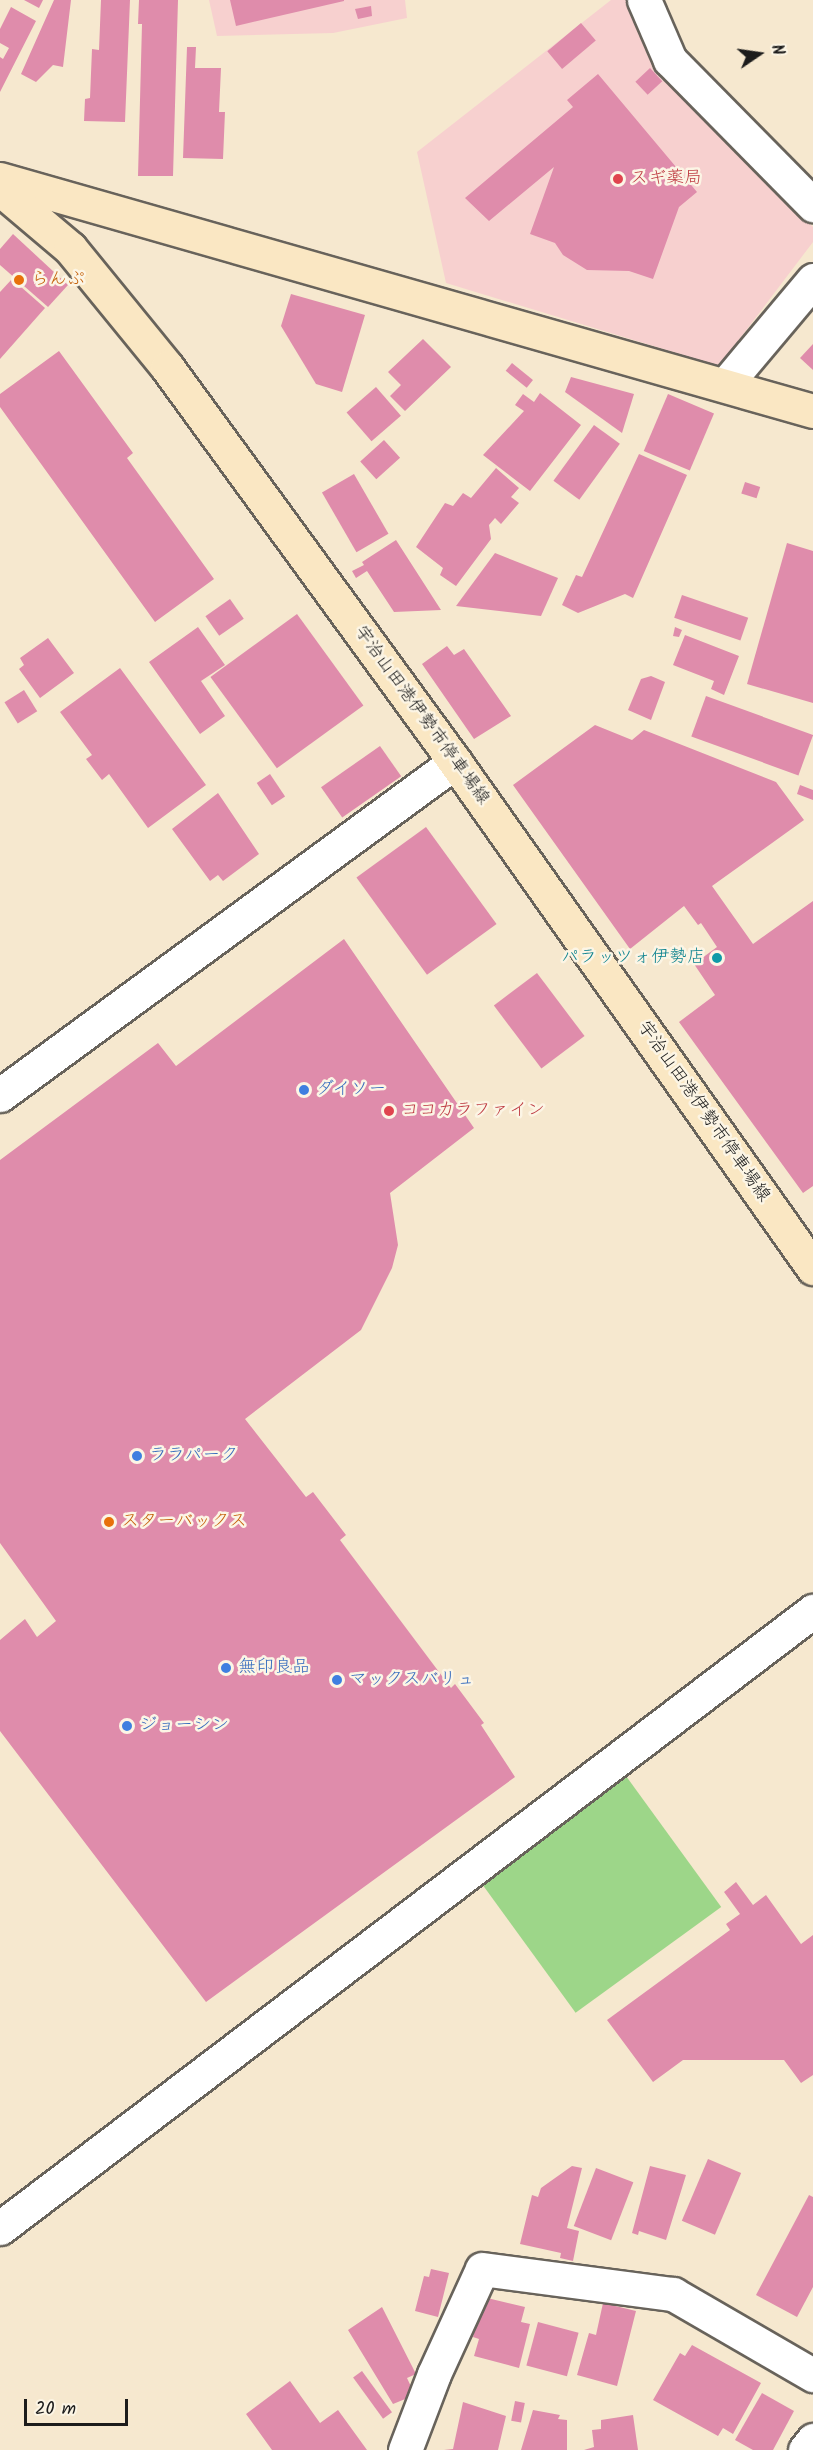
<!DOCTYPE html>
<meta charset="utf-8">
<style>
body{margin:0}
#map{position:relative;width:813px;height:2450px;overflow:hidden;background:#f6e8cf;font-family:Kalam,"Klee One",sans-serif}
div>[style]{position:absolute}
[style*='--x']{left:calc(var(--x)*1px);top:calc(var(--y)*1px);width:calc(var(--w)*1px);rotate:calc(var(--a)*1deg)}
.built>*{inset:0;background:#f7d0cf}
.green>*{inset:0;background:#9dd689;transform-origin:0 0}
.building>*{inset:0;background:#df8cab;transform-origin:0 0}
.roads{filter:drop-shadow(2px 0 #68635b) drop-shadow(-2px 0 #68635b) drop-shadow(0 2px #68635b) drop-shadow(0 -2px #68635b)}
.street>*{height:33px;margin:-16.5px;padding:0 16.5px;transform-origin:16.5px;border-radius:16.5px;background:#fff}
.secondary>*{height:33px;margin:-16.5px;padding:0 16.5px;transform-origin:16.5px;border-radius:16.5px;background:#fae7c3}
.dots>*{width:16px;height:16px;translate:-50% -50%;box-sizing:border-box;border:3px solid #fcf5e5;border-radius:50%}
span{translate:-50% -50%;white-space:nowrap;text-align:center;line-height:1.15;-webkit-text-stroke:5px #fcf5e5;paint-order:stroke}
.health-label{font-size:18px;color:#be3a42}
.left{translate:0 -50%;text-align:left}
.food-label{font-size:18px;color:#c56008}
.street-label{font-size:18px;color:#1c1c1c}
.culture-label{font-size:18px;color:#0d838f}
.right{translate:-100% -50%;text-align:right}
.shop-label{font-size:18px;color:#366cbe}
.north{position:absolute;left:729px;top:24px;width:60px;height:60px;-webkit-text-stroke:4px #fcf5e5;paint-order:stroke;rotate:77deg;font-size:16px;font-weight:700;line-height:24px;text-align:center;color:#1c1c1c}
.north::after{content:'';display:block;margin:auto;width:21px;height:27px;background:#1c1c1c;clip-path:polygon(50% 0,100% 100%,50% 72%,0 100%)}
.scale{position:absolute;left:24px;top:2399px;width:104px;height:27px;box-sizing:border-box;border:3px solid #1c1c1c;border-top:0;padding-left:8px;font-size:18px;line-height:21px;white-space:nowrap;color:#1c1c1c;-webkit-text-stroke:4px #fcf5e5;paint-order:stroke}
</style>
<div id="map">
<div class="built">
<div style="clip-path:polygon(209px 0,405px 0,407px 18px,333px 33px,217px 36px)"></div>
<div style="clip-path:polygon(611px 0,629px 0,653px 64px,813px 227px,813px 242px,719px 366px,446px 283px,417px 152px)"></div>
</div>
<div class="green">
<div style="left:626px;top:1776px;width:162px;height:180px;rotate:54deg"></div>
</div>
<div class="building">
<div style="clip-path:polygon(24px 0,43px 0,39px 8px)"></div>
<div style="clip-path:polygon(54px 0,71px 0,63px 67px,53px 65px,36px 82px,21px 74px)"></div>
<div style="clip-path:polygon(101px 0,130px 0,125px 122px,84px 121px,85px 99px,90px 98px,92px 49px,99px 50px)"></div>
<div style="clip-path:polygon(139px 0,178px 0,173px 176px,138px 176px,142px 24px,138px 24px)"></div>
<div style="clip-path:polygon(230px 0,344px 0,344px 1px,236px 26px)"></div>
<div style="clip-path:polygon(371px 6px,372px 16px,358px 19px,355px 9px)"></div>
<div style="clip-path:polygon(11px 7px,36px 21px,0 92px,0 57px,3px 59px,9px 48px,0 43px,0 29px)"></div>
<div style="left:581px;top:23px;width:23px;height:44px;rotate:50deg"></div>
<div style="clip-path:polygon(187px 47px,196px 47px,195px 68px,221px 68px,219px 112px,225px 112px,223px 159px,183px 158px)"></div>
<div style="left:650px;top:68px;width:18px;height:20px;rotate:47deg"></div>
<div style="clip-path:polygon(598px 74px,697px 192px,679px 207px,653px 279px,629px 271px,587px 270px,563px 255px,555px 243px,530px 234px,554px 167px,489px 221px,465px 198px,573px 107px,567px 100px)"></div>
<div style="clip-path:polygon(13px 234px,68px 285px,48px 307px,0 265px,0 249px)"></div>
<div style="clip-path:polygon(12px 279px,45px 308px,0 359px,0 292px)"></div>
<div style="clip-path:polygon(291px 294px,365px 315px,342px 392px,316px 384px,281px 326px)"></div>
<div style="clip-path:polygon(423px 339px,451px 367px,405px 411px,390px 396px,401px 385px,388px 372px)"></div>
<div style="clip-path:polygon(813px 344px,813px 370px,800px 358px)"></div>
<div style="clip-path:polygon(59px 351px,133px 453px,127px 458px,214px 579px,155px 622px,0 407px,0 394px)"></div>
<div style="left:512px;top:363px;width:27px;height:10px;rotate:39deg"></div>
<div style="clip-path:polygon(571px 377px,634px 394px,622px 433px,565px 392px)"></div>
<div style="left:376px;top:387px;width:38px;height:39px;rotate:49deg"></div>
<div style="clip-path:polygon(540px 393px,581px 425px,530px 491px,483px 455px,524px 411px,515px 405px,523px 394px,534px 402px)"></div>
<div style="left:668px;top:394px;width:50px;height:62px;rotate:23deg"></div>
<div style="left:594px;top:425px;width:32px;height:69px;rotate:36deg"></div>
<div style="left:384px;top:440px;width:24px;height:32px;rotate:48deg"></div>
<div style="clip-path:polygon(639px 454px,687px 475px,633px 598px,625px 594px,578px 613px,562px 605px,576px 575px,582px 577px)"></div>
<div style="clip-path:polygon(496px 468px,519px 488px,511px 497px,519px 503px,501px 524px,495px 518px,489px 525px,491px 539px,456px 586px,440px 575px,443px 568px,416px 547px,445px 503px,453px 506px,463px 493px,471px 498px)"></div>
<div style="left:354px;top:474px;width:69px;height:37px;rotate:60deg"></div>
<div style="left:745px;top:482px;width:16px;height:12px;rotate:18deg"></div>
<div style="clip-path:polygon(396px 540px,441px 610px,394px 612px,367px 571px,356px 578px,352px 571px,364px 565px,362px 562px)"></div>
<div style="clip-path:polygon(787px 543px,813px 551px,813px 703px,747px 684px)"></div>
<div style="clip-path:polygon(495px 553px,558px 578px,541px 616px,456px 606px)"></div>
<div style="left:682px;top:595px;width:70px;height:24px;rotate:19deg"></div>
<div style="left:230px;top:599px;width:24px;height:30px;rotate:55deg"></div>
<div style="left:297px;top:614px;width:113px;height:107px;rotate:54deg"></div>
<div style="clip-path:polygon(198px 627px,225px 665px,201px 681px,225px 716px,200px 734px,149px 662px)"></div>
<div style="clip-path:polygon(675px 627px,682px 630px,679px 637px,673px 636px)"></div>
<div style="clip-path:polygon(685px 635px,739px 656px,724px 695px,711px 689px,714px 681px,673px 665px)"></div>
<div style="clip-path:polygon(48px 638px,74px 673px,40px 698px,19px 669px,24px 665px,20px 658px)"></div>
<div style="clip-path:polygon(447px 646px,454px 655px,464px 649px,511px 716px,474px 739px,422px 664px)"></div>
<div style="clip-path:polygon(120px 668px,206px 785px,148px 828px,109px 774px,102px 780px,86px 759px,92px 755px,60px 712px)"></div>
<div style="clip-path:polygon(651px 676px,665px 682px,651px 720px,628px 710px,641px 679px)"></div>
<div style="left:24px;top:690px;width:25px;height:23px;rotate:58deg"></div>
<div style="left:706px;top:696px;width:114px;height:43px;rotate:20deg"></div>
<div style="clip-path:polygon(595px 725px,632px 740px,644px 730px,776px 782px,804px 820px,712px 886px,753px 944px,813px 901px,813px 1186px,803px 1193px,679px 1022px,715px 995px,694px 964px,717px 947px,701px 923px,698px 925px,684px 906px,630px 949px,513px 785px)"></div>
<div style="left:380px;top:746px;width:37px;height:72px;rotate:55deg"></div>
<div style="left:270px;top:774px;width:27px;height:16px;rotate:56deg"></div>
<div style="clip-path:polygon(800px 785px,813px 790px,813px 800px,797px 794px)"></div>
<div style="clip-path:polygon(218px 793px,259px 854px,223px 881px,218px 875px,210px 881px,172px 829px)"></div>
<div style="left:426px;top:827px;width:120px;height:86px;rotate:54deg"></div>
<div style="clip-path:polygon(344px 939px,474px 1128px,390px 1193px,398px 1245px,392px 1268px,361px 1330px,245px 1419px,306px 1497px,313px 1492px,346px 1535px,340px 1540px,451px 1688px,455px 1684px,484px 1723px,481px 1725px,515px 1777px,206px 2002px,0 1731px,0 1640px,25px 1619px,37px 1637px,56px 1621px,0 1543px,0 1160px,158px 1043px,176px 1066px)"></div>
<div style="left:537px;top:973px;width:79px;height:54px;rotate:53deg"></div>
<div style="clip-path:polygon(736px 1882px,753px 1905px,766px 1895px,801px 1944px,813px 1935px,813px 2075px,801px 2083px,784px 2060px,683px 2060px,653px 2082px,607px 2020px,730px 1930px,726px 1924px,740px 1914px,724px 1892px)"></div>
<div style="left:708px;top:2159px;width:36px;height:67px;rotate:23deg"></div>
<div style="clip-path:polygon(572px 2166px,582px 2168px,567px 2228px,579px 2231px,573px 2261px,560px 2258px,561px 2253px,520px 2244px,532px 2195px,538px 2197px,541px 2188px)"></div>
<div style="clip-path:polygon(650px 2166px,686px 2175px,666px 2240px,639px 2231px,638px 2235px,632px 2233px)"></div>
<div style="left:596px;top:2168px;width:40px;height:62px;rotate:21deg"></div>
<div style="clip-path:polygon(809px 2195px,813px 2197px,813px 2287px,797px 2317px,756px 2295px)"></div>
<div style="clip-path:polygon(431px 2269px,449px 2273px,438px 2317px,415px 2311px,424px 2276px,429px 2277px)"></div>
<div style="clip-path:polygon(483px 2297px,525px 2307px,521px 2322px,530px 2324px,519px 2368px,474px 2356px,479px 2339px,473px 2337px)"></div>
<div style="clip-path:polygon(603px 2303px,636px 2311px,617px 2386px,577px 2375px,589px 2333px,596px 2335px)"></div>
<div style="clip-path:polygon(382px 2307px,416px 2374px,407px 2378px,415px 2395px,393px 2404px,348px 2330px)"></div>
<div style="left:538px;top:2322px;width:42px;height:45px;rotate:15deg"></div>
<div style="clip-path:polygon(692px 2345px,761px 2383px,733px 2434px,723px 2428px,718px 2436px,653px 2400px,680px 2353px,685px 2356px)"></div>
<div style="left:362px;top:2371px;width:51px;height:11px;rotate:54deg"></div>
<div style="clip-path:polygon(290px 2381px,320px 2423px,338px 2410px,367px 2450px,272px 2450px,246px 2414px)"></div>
<div style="clip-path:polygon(762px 2393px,794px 2411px,773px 2450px,753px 2450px,735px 2440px)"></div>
<div style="left:515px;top:2401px;width:10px;height:20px;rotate:11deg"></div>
<div style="clip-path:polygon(463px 2402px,506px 2416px,498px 2450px,444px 2450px,453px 2449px)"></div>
<div style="clip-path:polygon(533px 2410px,560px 2415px,558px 2419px,567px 2420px,567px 2450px,521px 2450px)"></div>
<div style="clip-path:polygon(633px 2415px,638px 2450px,584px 2450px,594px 2447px,592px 2430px,601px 2429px,601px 2420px)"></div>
</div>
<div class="roads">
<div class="street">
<div style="--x:644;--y:0;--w:65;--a:66.6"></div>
<div style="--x:670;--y:60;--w:204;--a:45.4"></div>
<div style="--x:725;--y:385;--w:137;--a:-50"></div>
<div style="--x:0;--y:1095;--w:564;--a:-36.2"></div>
<div style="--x:0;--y:2228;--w:1021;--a:-37.2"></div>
<div style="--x:405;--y:2450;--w:81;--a:-69.1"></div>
<div style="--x:434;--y:2374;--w:115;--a:-65.4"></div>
<div style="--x:482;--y:2269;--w:193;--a:7.5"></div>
<div style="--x:673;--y:2294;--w:162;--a:30.1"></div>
<div style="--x:805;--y:2450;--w:13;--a:-51"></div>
</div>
<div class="secondary">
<div style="--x:0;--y:179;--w:845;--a:15.93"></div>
<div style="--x:0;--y:189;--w:92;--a:40.1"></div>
<div style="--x:70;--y:248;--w:154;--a:50.8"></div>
<div style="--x:167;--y:367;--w:489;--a:53.9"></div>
<div style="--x:455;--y:762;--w:620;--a:54.72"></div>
</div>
</div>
<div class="dots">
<div style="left:618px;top:179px;background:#e0444e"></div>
<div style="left:19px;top:280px;background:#e8710a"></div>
<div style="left:717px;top:958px;background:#0f9aa8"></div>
<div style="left:304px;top:1090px;background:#3f7fe0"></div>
<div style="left:389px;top:1111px;background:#e0444e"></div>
<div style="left:137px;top:1456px;background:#3f7fe0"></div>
<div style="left:109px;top:1522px;background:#e8710a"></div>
<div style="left:226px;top:1668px;background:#3f7fe0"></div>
<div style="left:337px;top:1680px;background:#3f7fe0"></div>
<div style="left:127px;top:1726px;background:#3f7fe0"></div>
</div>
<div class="health-label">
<span class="left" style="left:630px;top:179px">スギ薬局</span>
<span class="left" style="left:401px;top:1111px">ココカラファイン</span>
</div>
<div class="food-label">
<span class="left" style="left:31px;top:280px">らんぷ</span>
<span class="left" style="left:121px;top:1522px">スターバックス</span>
</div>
<div class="street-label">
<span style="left:421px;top:716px;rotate:54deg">宇治山田港伊勢市停車場線</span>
<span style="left:703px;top:1112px;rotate:55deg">宇治山田港伊勢市停車場線</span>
</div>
<div class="culture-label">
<span class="right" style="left:705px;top:958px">パラッツォ伊勢店</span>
</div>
<div class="shop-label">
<span class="left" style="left:316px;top:1090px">ダイソー</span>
<span class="left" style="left:149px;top:1456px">ララパーク</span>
<span class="left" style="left:238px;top:1668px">無印良品</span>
<span class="left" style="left:349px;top:1680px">マックスバリュ</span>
<span class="left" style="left:139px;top:1726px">ジョーシン</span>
</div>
<div class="north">N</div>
<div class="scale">20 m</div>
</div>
